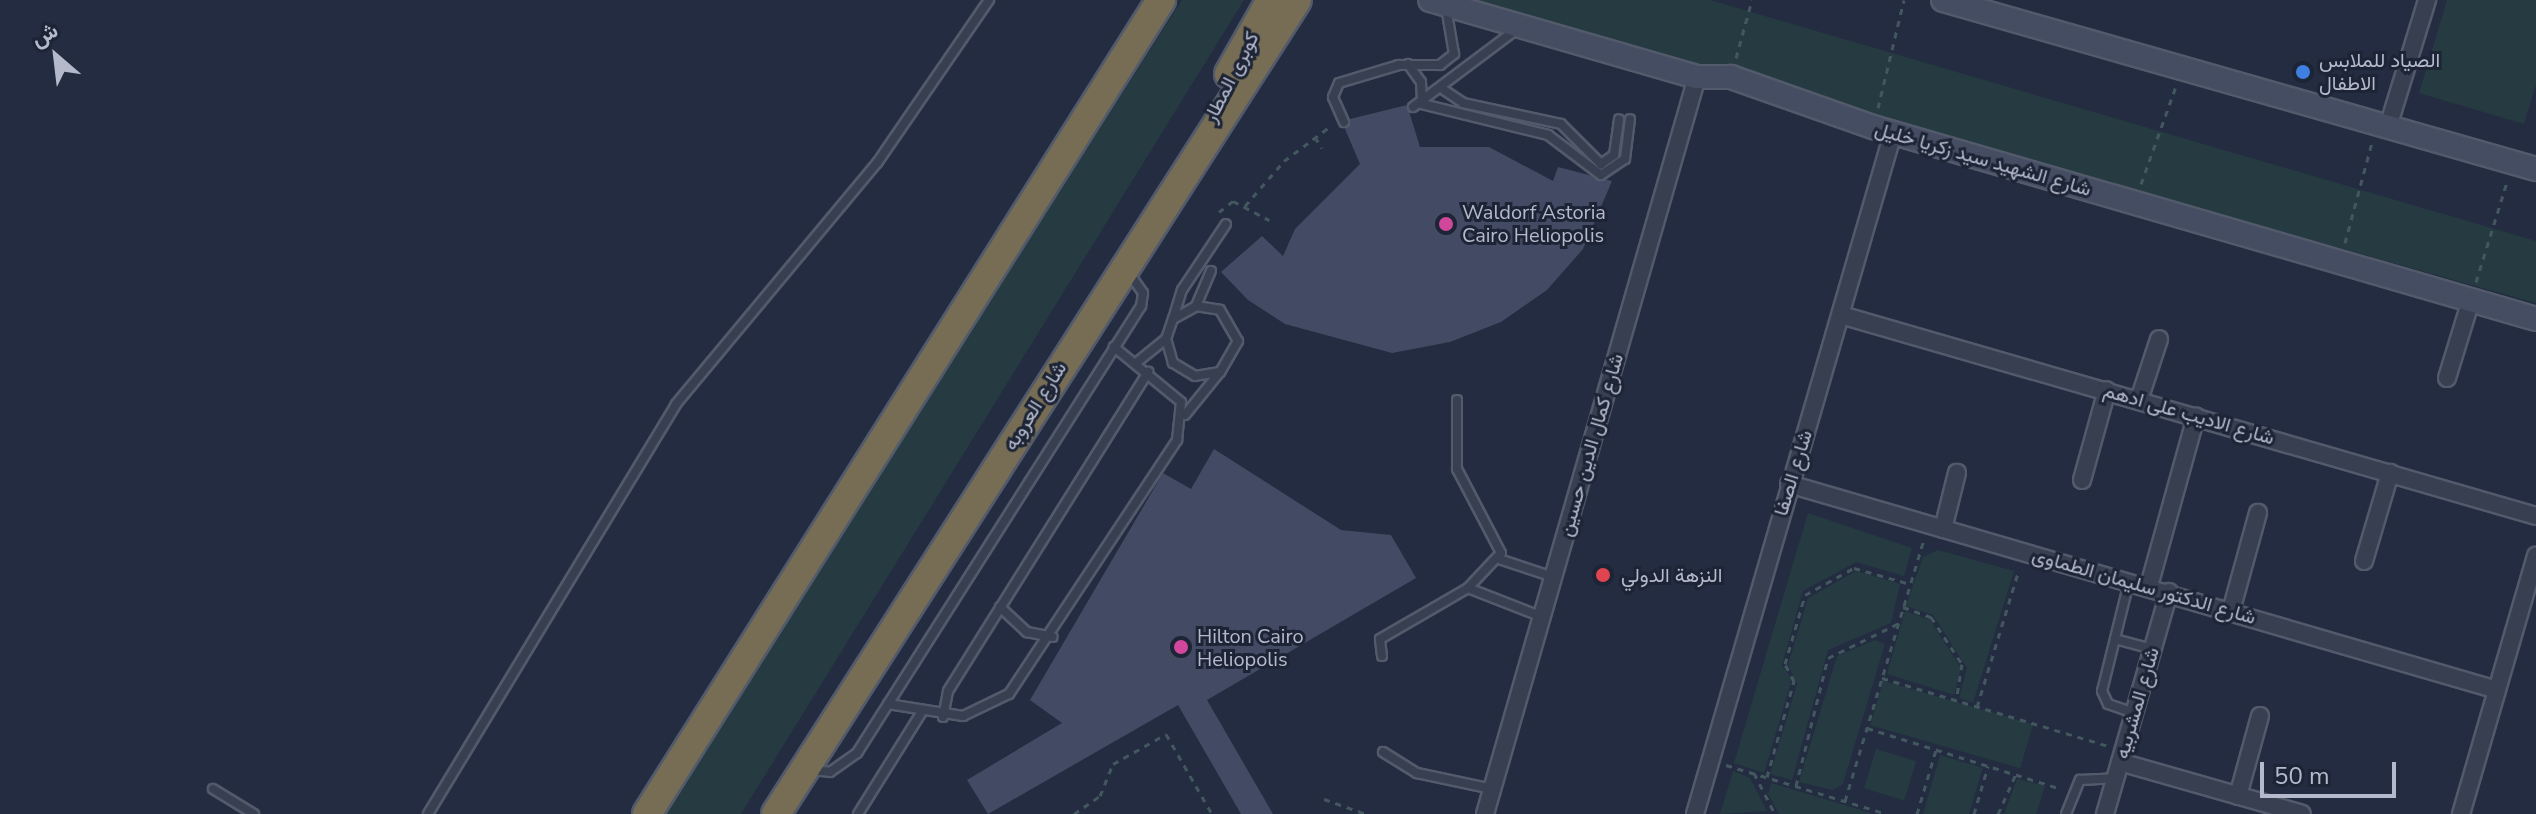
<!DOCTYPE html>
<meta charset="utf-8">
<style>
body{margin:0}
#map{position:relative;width:2536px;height:814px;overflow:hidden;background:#232c40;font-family:"Nunito Sans",Vazirmatn,sans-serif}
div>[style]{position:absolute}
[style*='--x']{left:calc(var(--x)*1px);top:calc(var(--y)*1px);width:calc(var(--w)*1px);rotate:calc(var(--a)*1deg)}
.green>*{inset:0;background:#253b41;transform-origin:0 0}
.building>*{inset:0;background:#424b63}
.path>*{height:3px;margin-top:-1.5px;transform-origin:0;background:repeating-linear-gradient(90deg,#43585e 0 6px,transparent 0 12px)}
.roads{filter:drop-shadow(2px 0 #525a6b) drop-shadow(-2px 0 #525a6b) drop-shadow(0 2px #525a6b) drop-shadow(0 -2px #525a6b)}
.lane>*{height:8px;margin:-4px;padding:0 4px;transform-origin:4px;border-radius:4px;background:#373f50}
.street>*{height:16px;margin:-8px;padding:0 8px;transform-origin:8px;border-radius:8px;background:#373f50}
.secondary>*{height:22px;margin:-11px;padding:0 11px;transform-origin:11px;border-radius:11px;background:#454d63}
.highway>*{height:28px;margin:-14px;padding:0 14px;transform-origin:14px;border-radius:14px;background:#776d54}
.dots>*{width:22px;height:22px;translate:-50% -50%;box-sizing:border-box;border:4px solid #1c2435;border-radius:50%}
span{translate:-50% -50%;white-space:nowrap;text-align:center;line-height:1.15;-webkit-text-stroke:6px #1c2435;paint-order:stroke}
.poi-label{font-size:20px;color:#b4bacb}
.left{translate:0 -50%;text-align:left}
.street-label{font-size:20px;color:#b4bacb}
.north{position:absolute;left:16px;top:16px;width:80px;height:80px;-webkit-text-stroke:6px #1c2435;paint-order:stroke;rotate:332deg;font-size:22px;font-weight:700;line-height:32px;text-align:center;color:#b4bacb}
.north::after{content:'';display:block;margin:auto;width:28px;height:36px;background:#b4bacb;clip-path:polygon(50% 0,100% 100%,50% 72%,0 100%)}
.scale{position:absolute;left:2260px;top:762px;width:136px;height:36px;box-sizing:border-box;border:4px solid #b4bacb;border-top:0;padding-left:10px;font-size:24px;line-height:28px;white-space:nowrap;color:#b4bacb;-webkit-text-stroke:6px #1c2435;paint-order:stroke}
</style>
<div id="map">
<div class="green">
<div style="clip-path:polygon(1182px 0,1244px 0,741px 814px,661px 814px)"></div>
<div style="clip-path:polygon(1456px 0,1710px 0,2536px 241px,2536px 303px)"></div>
<div style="clip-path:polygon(2447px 0,2536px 0,2536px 85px,2524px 124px,2419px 93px)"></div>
<div style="clip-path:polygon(1808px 513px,1912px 548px,1904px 576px,1856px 562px,1803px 591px,1782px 665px,1792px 679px,1764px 773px,1734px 763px)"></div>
<div style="clip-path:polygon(1938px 550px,2014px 571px,1973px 703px,1959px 698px,1967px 668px,1933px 615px,1906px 606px,1923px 557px)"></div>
<div style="clip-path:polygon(1856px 571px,1900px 584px,1891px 623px,1828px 650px,1792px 780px,1770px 774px,1797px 684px,1788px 665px,1808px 598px)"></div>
<div style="clip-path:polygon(1905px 611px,1930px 620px,1961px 668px,1954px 695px,1887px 674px)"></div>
<div style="clip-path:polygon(1875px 640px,1885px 644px,1843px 784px,1832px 790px,1799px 782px,1837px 656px)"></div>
<div style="left:1883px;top:681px;width:156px;height:46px;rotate:16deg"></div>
<div style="left:1876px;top:749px;width:42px;height:41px;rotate:17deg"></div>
<div style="clip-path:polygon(1940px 755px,1983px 768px,1969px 814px,1923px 814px)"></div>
<div style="clip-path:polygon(1733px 771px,1750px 778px,1767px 811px,1720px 814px)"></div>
<div style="clip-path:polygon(2017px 779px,2045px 786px,2036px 814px,2004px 814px)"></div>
<div style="clip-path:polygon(1771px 783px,1874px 814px,1779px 814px,1768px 794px)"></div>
</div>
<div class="building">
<div style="clip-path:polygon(1407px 105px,1420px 147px,1489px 147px,1553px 181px,1558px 167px,1612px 181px,1583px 249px,1547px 290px,1501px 322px,1450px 342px,1392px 353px,1285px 324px,1248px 300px,1221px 272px,1262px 236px,1283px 256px,1295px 229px,1360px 164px,1345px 129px,1350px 119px)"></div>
<div style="clip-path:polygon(1214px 449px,1341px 530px,1391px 535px,1416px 578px,1207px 700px,1273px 814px,1241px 814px,1178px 705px,988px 814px,967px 780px,1062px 723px,1030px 700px,1163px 473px,1191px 489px)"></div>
</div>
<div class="path">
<div style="--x:1736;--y:58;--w:60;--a:-74.6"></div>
<div style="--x:1878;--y:108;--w:111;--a:-76.5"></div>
<div style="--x:1315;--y:137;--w:13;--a:58"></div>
<div style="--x:2141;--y:184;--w:104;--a:-70.3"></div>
<div style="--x:1245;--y:206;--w:60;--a:-49.1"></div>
<div style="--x:1284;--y:161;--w:60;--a:-36.9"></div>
<div style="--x:1219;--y:212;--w:18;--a:-38"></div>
<div style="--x:1233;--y:201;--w:41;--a:27.8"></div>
<div style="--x:2345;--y:243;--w:105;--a:-75"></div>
<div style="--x:2476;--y:282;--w:105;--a:-72.8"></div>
<div style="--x:1903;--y:607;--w:30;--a:20"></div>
<div style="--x:1931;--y:617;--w:56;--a:56.6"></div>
<div style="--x:1962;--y:664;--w:36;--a:99"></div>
<div style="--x:1882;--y:678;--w:236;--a:16.7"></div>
<div style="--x:1977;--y:707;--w:143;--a:-73"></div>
<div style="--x:1867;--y:728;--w:204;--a:17.4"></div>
<div style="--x:1726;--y:765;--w:168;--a:16.9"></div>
<div style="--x:1754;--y:773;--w:46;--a:62.9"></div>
<div style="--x:1767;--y:777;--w:100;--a:-74.3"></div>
<div style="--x:1794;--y:681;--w:19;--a:-118"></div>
<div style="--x:1785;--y:664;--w:72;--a:-73.8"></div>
<div style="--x:1805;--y:595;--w:56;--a:-28.9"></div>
<div style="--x:1854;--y:568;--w:58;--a:15.9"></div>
<div style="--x:1796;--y:786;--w:132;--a:-76"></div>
<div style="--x:1828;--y:658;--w:79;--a:-26.2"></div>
<div style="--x:1324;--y:799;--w:45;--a:19.7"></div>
<div style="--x:1845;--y:801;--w:273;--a:-73.2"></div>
<div style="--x:1074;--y:814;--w:32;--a:-35"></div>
<div style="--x:1100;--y:796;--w:35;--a:-68"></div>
<div style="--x:1113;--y:764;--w:61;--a:-29.5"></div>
<div style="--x:1166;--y:734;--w:92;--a:60.1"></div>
<div style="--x:1917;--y:814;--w:67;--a:-73.5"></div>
<div style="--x:1974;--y:814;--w:50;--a:-73.7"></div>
<div style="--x:1998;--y:814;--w:42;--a:-65.9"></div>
</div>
<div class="roads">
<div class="lane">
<div style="--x:1408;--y:64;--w:22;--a:54"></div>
<div style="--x:1421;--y:82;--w:22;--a:87"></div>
<div style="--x:1422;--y:104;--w:130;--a:13.8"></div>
<div style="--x:1548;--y:135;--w:66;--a:37"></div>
<div style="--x:1601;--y:175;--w:29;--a:-34"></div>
<div style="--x:1625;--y:159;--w:40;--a:-82.9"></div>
<div style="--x:1444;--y:90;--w:23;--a:34"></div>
<div style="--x:1463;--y:103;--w:100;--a:12.1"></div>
<div style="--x:1561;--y:124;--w:57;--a:45"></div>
<div style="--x:1601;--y:164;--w:16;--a:-35"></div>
<div style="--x:1614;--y:155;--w:36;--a:-82"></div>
<div style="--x:1413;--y:107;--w:130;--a:-36.9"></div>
<div style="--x:1344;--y:122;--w:27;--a:-114"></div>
<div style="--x:1333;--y:97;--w:15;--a:-67"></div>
<div style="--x:1339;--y:83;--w:63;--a:-16.7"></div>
<div style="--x:1399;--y:65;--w:41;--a:0"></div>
<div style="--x:1440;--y:65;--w:18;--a:-38"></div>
<div style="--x:1454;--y:54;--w:48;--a:-99.7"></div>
<div style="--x:1196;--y:306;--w:38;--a:-67"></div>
<div style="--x:1173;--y:319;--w:30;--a:-73"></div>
<div style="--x:1182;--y:290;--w:79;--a:-56.3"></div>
<div style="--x:1136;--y:363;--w:38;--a:-39"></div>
<div style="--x:1166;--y:339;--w:21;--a:-71"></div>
<div style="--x:1173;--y:319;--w:26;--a:-29"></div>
<div style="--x:1196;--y:306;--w:24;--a:9"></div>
<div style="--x:1220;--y:310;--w:36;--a:60"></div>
<div style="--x:1238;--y:341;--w:36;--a:120"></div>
<div style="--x:1220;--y:372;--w:25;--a:171"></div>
<div style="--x:1195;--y:376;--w:26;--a:-149"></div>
<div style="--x:1173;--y:363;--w:25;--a:-106"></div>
<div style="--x:1185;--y:415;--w:55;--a:-50.9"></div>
<div style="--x:1499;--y:559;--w:57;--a:18.4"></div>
<div style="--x:2129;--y:582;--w:112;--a:103.9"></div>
<div style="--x:2102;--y:691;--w:14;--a:65"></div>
<div style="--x:2108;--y:704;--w:28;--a:19"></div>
<div style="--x:1468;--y:588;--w:79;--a:21.4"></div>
<div style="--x:1000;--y:607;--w:37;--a:43"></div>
<div style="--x:1027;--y:632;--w:26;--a:11"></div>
<div style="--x:2115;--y:639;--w:38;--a:15"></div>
<div style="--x:1382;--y:656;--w:17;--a:-97"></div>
<div style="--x:1380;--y:639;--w:102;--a:-30.1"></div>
<div style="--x:1468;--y:588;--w:48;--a:-46.7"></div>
<div style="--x:1501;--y:553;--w:95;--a:-117.6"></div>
<div style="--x:1457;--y:469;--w:69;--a:-90"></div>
<div style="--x:888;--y:704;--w:76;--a:9.1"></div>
<div style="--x:963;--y:716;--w:51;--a:-25.6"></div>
<div style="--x:1009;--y:694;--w:305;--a:-56.5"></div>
<div style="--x:1177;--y:440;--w:38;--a:-84"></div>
<div style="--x:1181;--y:402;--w:87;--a:-140.6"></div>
<div style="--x:943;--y:717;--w:26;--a:-79"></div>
<div style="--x:948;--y:691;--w:377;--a:-57.9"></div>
<div style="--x:1383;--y:752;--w:40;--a:32"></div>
<div style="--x:1417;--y:773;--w:77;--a:12"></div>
<div style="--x:809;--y:770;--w:21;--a:5"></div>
<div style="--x:830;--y:772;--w:33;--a:-35"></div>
<div style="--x:857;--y:753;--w:530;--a:-57.57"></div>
<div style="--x:1141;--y:306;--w:13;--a:-81"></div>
<div style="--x:1143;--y:293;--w:24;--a:-125"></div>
<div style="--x:213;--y:789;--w:48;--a:31.4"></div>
<div style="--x:428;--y:814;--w:479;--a:-58.8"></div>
<div style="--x:676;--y:404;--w:314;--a:-50.2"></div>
<div style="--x:877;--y:163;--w:198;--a:-55.5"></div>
<div style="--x:858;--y:814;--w:119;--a:-58"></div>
<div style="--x:2066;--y:814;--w:37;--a:-68"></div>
<div style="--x:2080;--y:780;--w:35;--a:-3"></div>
</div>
<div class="street">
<div style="--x:2388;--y:127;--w:133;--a:-72.9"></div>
<div style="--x:1841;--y:315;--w:723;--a:16.13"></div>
<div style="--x:2447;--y:378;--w:82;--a:-72.9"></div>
<div style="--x:2139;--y:400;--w:64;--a:-71.8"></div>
<div style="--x:2082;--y:480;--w:93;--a:-74.5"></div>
<div style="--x:1789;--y:484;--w:737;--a:16.22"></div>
<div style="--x:1943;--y:529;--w:58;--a:-76"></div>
<div style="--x:2364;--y:561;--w:92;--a:-73.5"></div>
<div style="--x:2149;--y:586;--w:176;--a:-74.5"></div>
<div style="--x:2231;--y:611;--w:102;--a:-74.6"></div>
<div style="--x:2120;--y:762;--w:189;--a:15.9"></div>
<div style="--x:2238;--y:796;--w:83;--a:-74.6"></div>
<div style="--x:1485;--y:814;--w:767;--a:-73.95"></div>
<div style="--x:1695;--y:814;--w:709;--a:-73.79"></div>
<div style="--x:2105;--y:814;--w:231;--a:-73.9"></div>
<div style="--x:2461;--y:814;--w:269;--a:-73.8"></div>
</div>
<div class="secondary">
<div style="--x:1430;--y:0;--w:278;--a:16.1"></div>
<div style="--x:1697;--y:77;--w:34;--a:0"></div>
<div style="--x:1731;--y:77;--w:151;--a:19.4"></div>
<div style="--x:1873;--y:127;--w:690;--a:16.15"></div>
<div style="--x:1943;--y:0;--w:617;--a:15.91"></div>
</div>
<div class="highway">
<div style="--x:1229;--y:74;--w:85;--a:-60.4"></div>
<div style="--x:647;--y:814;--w:963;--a:-57.73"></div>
<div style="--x:776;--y:814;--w:966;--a:-57.38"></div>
</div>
</div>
<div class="dots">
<div style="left:2303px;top:72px;background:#3f7fe0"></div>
<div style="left:1446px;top:224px;background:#d1479c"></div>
<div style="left:1603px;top:575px;background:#e0444e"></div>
<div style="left:1181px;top:647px;background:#d1479c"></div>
</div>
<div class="poi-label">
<span class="left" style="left:2319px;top:72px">الصياد للملابس<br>الاطفال</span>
<span class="left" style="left:1462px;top:224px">Waldorf Astoria<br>Cairo Heliopolis</span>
<span class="left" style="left:1621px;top:575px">النزهة الدولي</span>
<span class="left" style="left:1197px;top:648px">Hilton Cairo<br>Heliopolis</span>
</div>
<div class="street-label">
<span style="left:1231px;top:77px;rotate:-63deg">كوبرى المطار</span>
<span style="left:1983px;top:159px;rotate:16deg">شارع الشهيد سيد زكريا خليل</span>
<span style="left:1035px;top:406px;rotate:-58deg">شارع العروبه</span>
<span style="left:2189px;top:414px;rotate:16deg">شارع الاديب على ادهم</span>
<span style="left:1591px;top:445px;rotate:-74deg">شارع كمال الدين حسين</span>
<span style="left:1793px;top:473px;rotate:-73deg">شارع الصفا</span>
<span style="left:2144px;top:586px;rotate:16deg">شارع الدكتور سليمان الطماوى</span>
<span style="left:2137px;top:703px;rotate:-74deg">شارع المشربيه</span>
</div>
<div class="north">ش</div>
<div class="scale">50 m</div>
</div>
